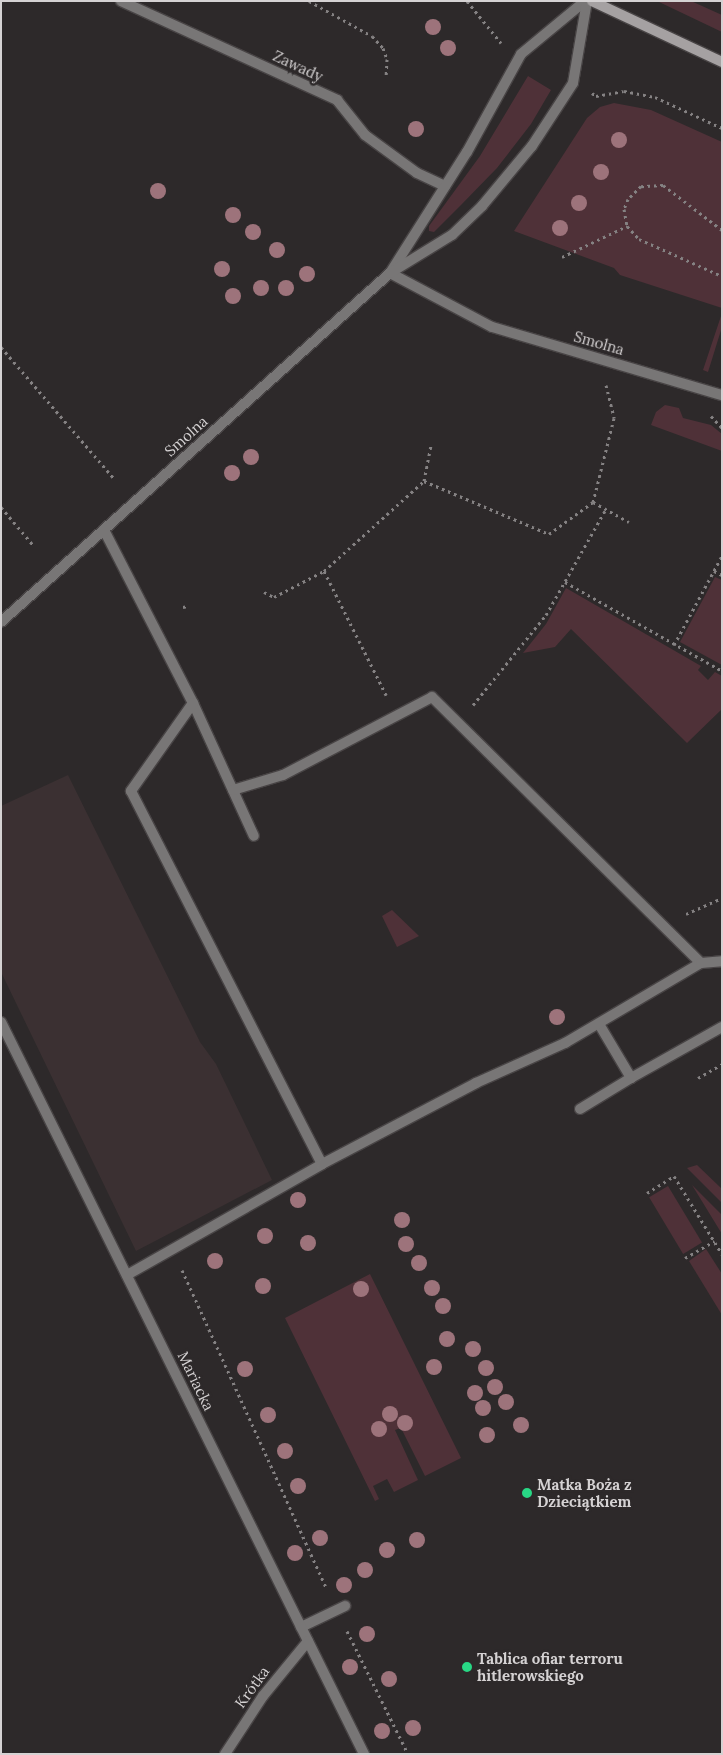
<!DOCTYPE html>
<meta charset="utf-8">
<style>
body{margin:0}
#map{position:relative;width:723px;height:1755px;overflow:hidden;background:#2d292a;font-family:Lora,serif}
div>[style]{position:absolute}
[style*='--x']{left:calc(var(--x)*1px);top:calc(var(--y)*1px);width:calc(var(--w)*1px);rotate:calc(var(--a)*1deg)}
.built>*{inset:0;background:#3b3032}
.green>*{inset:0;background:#4f3138;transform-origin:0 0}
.path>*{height:3px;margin-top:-1.5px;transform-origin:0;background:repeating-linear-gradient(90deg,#858283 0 2.5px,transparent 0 6.5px)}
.roads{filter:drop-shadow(1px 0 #484445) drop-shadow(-1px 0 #484445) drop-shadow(0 1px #484445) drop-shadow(0 -1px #484445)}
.service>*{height:10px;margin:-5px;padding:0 5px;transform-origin:5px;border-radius:5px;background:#787676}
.minor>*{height:10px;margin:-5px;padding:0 5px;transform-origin:5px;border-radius:5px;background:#787676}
.tertiary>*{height:10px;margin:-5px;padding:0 5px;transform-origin:5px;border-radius:5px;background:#787676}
.secondary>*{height:10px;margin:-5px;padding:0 5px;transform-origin:5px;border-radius:5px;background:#a5a1a2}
.trees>*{width:16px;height:16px;margin:-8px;border-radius:50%;background:#9d737b}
.dots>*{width:14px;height:14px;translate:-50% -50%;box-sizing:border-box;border:2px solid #2d292a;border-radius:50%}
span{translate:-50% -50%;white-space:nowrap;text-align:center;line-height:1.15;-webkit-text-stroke:5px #2d292a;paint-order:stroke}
.street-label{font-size:15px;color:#d5d2d3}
.poi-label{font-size:15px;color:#d5d2d3;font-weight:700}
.left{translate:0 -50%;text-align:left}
.frame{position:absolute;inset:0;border:2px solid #d5d2d3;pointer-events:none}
</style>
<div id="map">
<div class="built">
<div style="clip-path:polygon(68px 775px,200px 1042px,216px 1064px,272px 1180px,136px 1251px,1px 972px,1px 806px)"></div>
</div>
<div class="green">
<div style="clip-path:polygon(657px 1px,691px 1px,722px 15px,722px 32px)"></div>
<div style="clip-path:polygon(528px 76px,551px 90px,531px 124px,497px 168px,461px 205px,434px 232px,429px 231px,429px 226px,480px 156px)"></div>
<div style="clip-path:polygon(614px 103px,651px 110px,722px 142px,722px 308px,620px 275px,614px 268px,514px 231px,587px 118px,600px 107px)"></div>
<div style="clip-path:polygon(722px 313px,722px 327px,708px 372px,703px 370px)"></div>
<div style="clip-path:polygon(665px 405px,679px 408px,683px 418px,711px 425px,722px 434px,722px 451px,651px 425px,656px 412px)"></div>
<div style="clip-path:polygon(715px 577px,722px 580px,722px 665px,680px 642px)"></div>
<div style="clip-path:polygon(566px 588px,701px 666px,698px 670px,708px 680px,715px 672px,722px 676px,722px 709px,687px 743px,571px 629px,555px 647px,523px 653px,546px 624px)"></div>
<div style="clip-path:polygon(392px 910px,419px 936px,397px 947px,382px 916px)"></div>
<div style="clip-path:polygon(697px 1165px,722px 1189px,722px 1203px,687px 1168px)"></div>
<div style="clip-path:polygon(692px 1185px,722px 1215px,722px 1235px,722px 1234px)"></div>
<div style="left:668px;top:1186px;width:66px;height:22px;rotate:59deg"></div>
<div style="clip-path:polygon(706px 1249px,722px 1274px,722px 1315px,689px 1261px)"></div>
<div style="clip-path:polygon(370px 1274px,461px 1458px,425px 1476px,401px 1428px,395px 1430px,418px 1480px,394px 1492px,387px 1479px,373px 1486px,379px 1499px,375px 1501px,285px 1318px)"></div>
</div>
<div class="path">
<div style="--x:309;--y:1;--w:72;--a:29.1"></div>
<div style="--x:372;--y:36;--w:16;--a:47"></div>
<div style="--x:383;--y:48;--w:12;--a:70"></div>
<div style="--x:387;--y:59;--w:19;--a:93"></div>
<div style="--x:467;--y:1;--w:54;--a:51"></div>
<div style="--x:592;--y:93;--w:5;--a:37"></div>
<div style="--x:596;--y:96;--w:28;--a:-10"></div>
<div style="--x:624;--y:91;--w:32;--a:11"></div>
<div style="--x:655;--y:97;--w:74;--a:24.8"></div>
<div style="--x:722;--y:230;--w:74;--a:-142.7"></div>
<div style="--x:663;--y:185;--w:22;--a:177"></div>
<div style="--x:641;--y:186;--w:18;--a:135"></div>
<div style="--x:628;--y:199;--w:11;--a:112"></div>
<div style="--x:624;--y:209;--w:17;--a:80"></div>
<div style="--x:627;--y:226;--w:18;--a:47"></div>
<div style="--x:639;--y:239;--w:91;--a:24"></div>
<div style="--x:562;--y:257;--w:72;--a:-25.5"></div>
<div style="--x:1;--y:347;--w:172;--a:49.3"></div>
<div style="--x:606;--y:385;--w:34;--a:76"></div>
<div style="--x:614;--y:418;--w:87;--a:104"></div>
<div style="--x:593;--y:502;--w:41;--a:29.1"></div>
<div style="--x:711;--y:416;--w:16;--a:47"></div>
<div style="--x:424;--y:481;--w:136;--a:23"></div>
<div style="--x:549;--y:534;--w:54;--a:-36"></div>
<div style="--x:1;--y:507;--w:51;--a:49.8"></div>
<div style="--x:324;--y:571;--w:139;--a:63.4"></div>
<div style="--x:714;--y:571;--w:9;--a:27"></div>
<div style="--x:565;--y:582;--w:180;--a:29.5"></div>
<div style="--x:264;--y:592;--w:11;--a:27"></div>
<div style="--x:274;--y:597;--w:56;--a:-27.5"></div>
<div style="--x:324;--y:571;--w:135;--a:-42"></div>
<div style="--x:424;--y:481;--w:38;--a:-79"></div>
<div style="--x:183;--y:607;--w:5;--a:-11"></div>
<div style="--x:674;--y:645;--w:101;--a:-61.7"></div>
<div style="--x:473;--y:705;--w:116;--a:-51"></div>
<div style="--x:546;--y:615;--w:122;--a:-60.5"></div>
<div style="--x:686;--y:914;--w:39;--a:-24"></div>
<div style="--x:698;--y:1078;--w:28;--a:-30"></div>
<div style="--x:647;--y:1193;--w:32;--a:-32"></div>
<div style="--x:674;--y:1176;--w:92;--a:58.4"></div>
<div style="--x:685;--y:1258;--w:34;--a:-30"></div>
<div style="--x:182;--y:1270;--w:350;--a:65.6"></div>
<div style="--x:347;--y:1631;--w:137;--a:63.6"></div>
</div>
<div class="roads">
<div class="service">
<div style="--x:121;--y:1;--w:238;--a:24.6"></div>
<div style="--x:337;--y:100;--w:45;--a:51.3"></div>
<div style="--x:365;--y:135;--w:64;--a:36.2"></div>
<div style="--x:417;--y:173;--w:31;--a:25"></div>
<div style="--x:301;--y:1627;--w:49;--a:-25.5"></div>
</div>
<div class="minor">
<div style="--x:390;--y:273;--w:115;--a:27.9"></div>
<div style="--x:492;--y:327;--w:240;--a:16.5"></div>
<div style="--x:104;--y:530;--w:195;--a:62.8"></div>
<div style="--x:193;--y:703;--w:146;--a:65.4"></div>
<div style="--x:193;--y:703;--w:108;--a:125.2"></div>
<div style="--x:131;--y:791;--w:419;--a:62.9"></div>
<div style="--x:233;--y:790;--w:52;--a:-16.7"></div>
<div style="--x:283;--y:775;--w:168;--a:-27.6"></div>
<div style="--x:432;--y:697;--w:378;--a:44.7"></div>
<div style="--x:1;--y:1022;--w:817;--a:63.62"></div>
<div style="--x:599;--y:1024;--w:63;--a:59.3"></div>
<div style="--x:631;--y:1078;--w:104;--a:-29.3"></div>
<div style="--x:580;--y:1109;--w:60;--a:-31.3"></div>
<div style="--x:127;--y:1275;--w:224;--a:-29.6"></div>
<div style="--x:322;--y:1164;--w:174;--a:-27.7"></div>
<div style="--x:476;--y:1083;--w:98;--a:-24.2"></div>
<div style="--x:565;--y:1043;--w:158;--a:-30.5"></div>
<div style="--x:701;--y:963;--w:21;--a:-5"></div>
<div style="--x:225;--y:1754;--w:69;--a:-56.8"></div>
<div style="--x:263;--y:1696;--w:71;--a:-50.7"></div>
</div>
<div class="tertiary">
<div style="--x:392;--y:270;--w:140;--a:-57.6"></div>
<div style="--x:467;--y:152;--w:112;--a:-61.1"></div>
<div style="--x:521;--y:54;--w:83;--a:-39.6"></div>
<div style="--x:1;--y:622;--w:523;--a:-41.9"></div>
<div style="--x:390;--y:273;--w:73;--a:-31.5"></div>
<div style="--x:452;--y:235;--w:42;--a:-44"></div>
<div style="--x:482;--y:206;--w:78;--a:-50.2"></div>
<div style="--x:532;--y:146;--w:75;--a:-56.9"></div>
<div style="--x:573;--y:83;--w:83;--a:-80.3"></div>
</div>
<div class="secondary">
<div style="--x:592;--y:1;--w:144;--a:25.1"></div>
</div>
</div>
<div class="trees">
<div style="left:433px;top:27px"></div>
<div style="left:448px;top:48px"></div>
<div style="left:416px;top:129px"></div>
<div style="left:619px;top:140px"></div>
<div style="left:601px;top:172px"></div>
<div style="left:158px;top:191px"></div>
<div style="left:579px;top:203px"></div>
<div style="left:233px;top:215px"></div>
<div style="left:560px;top:228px"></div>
<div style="left:253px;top:232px"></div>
<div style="left:277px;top:250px"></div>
<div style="left:222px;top:269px"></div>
<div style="left:307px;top:274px"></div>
<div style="left:261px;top:288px"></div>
<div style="left:286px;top:288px"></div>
<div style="left:233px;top:296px"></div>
<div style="left:251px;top:457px"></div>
<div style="left:232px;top:473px"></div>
<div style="left:557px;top:1017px"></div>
<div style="left:298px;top:1200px"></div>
<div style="left:402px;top:1220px"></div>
<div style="left:265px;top:1236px"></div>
<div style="left:308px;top:1243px"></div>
<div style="left:406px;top:1244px"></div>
<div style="left:215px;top:1261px"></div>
<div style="left:419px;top:1263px"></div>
<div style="left:263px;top:1286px"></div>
<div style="left:432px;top:1288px"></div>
<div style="left:361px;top:1289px"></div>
<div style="left:443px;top:1306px"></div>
<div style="left:447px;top:1339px"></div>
<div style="left:473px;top:1349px"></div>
<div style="left:434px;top:1367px"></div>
<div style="left:486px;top:1368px"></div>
<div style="left:245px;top:1369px"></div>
<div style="left:495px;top:1387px"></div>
<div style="left:475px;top:1393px"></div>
<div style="left:506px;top:1402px"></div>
<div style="left:483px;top:1408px"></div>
<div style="left:390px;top:1414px"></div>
<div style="left:268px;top:1415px"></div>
<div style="left:405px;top:1423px"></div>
<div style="left:521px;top:1425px"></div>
<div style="left:379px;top:1429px"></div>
<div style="left:487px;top:1435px"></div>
<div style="left:285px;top:1451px"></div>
<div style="left:298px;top:1486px"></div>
<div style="left:320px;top:1538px"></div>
<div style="left:417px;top:1540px"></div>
<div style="left:387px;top:1550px"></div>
<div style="left:295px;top:1553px"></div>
<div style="left:365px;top:1570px"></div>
<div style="left:344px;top:1585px"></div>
<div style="left:367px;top:1634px"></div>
<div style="left:350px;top:1667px"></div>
<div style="left:389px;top:1679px"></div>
<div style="left:413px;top:1728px"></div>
<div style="left:382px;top:1731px"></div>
</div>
<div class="dots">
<div style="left:527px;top:1493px;background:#28d885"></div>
<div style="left:467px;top:1667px;background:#28d885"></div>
</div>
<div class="street-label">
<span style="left:298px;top:66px;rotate:25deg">Zawady</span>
<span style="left:599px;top:343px;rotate:16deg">Smolna</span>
<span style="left:186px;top:436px;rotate:-42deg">Smolna</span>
<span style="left:196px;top:1381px;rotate:64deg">Mariacka</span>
<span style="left:252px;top:1687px;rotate:-54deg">Krótka</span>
</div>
<div class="poi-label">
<span class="left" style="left:537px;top:1493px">Matka Boża z<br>Dzieciątkiem</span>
<span class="left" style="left:477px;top:1667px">Tablica ofiar terroru<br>hitlerowskiego</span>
</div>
<div class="frame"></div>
</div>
